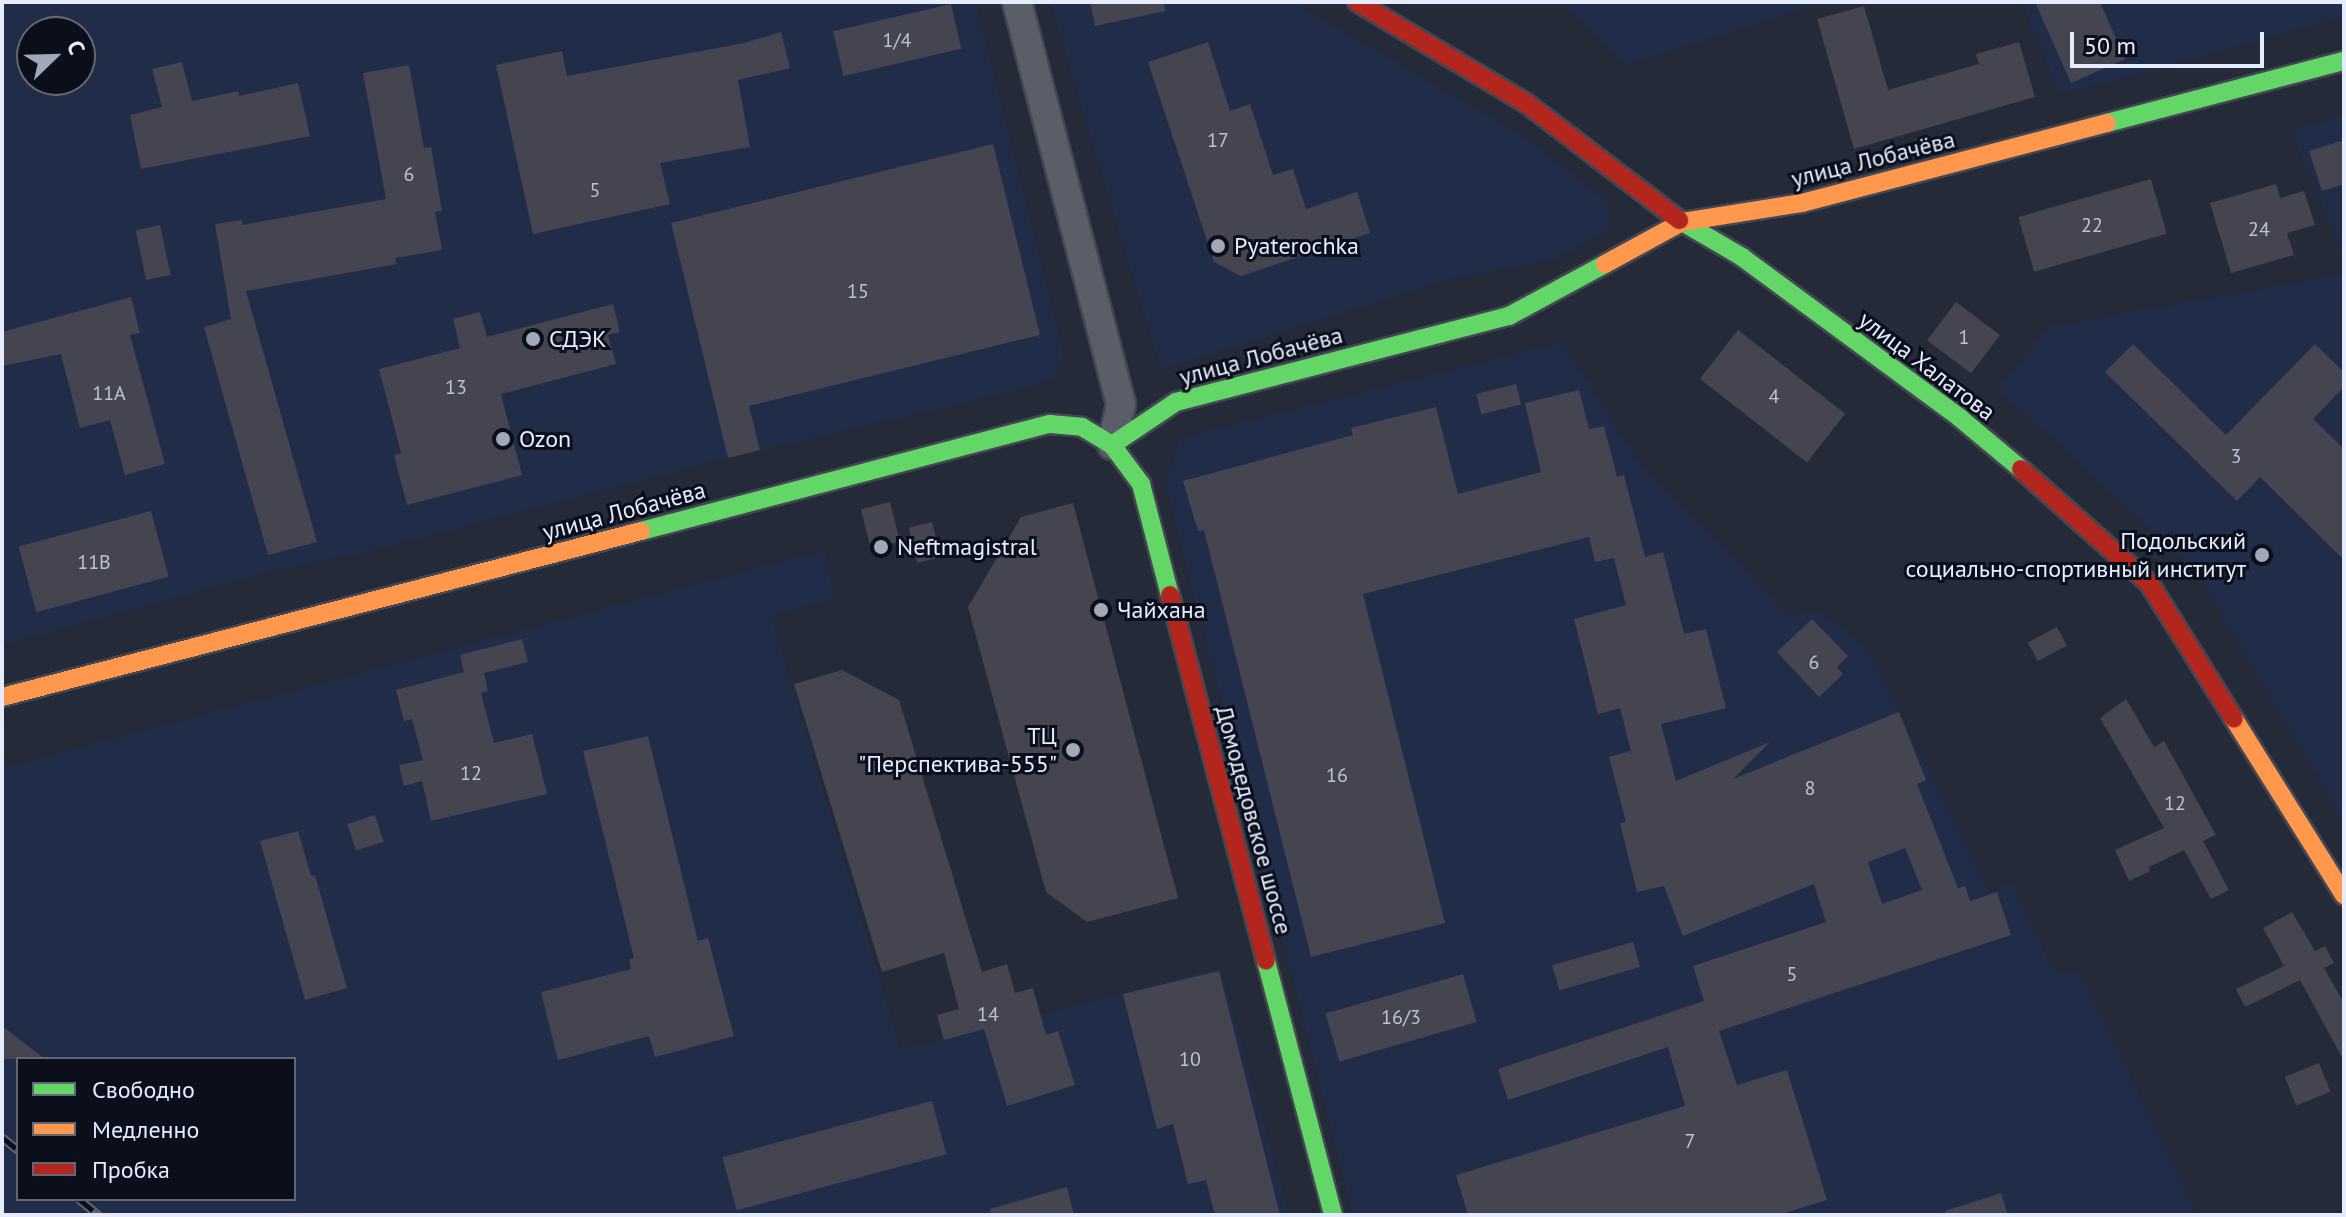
<!DOCTYPE html>
<meta charset="utf-8">
<style>
body{margin:0}
#map{position:relative;width:2346px;height:1217px;overflow:hidden;background:#242a37;font-family:"PT Sans",sans-serif}
div>[style]{position:absolute}
[style*='--x']{left:calc(var(--x)*1px);top:calc(var(--y)*1px);width:calc(var(--w)*1px);rotate:calc(var(--a)*1deg)}
.built>*{inset:0;background:#212c49}
.building>*{inset:0;background:#444551;transform-origin:0 0}
.roads{filter:drop-shadow(2px 0 #434653) drop-shadow(-2px 0 #434653) drop-shadow(0 2px #434653) drop-shadow(0 -2px #434653)}
.street>*{height:28px;margin:-14px;padding:0 14px;transform-origin:14px;border-radius:14px;background:#5a5e68}
.fast>*{height:18px;margin:-9px;padding:0 9px;transform-origin:9px;border-radius:9px;background:#63d668}
.slow>*{height:18px;margin:-9px;padding:0 9px;transform-origin:9px;border-radius:9px;background:#ff974d}
.jam>*{height:18px;margin:-9px;padding:0 9px;transform-origin:9px;border-radius:9px;background:#b3261e}
.rail>*{height:9px;margin-top:-4.5px;transform-origin:0;background:repeating-linear-gradient(90deg,#0b0f1b 0 18px,#5f636d 0 36px);box-sizing:border-box;border-block:2px solid #5f636d}
.dots>*{width:22px;height:22px;translate:-50% -50%;box-sizing:border-box;border:4px solid #0b0f1b;border-radius:50%}
span{translate:-50% -50%;white-space:nowrap;text-align:center;line-height:1.15;-webkit-text-stroke:6px #0b0f1b;paint-order:stroke}
.number-label{font-size:20px;color:#bdc2d3}
.number-label span{-webkit-text-stroke-width:0}
.street-label{font-size:24px;color:#e5ecfe}
.poi-label{font-size:24px;color:#e5ecfe}
.left{translate:0 -50%;text-align:left}
.right{translate:-100% -50%;text-align:right}
.frame{position:absolute;inset:0;border:4px solid #e5ecfe;pointer-events:none}
.legend{position:absolute;left:16px;top:1057px;width:280px;height:144px;box-sizing:border-box;background:#0b0f1b;border:2px solid #626776;margin:0;padding:10px 14px;list-style:none;font-size:24px;color:#e5ecfe}
.legend li{display:flex;align-items:center;gap:16px;height:40px}
.legend b{width:40px;border:2px solid #626776}
.north{position:absolute;left:16px;top:16px;width:80px;height:80px;box-sizing:border-box;background:#0b0f1b;border:2px solid #626776;border-radius:50%;rotate:67deg;font-size:22px;font-weight:700;line-height:32px;text-align:center;color:#e5ecfe}
.north::after{content:'';display:block;margin:auto;width:28px;height:36px;background:#a1a8b8;clip-path:polygon(50% 0,100% 100%,50% 72%,0 100%)}
.scale{position:absolute;left:2070px;top:32px;width:194px;height:36px;box-sizing:border-box;border:4px solid #e5ecfe;border-top:0;padding-left:10px;font-size:24px;line-height:28px;white-space:nowrap;color:#e5ecfe;-webkit-text-stroke:6px #0b0f1b;paint-order:stroke}
</style>
<div id="map">
<div class="built">
<div style="clip-path:polygon(evenodd,2px 2px,975px 2px,1064px 355px,1055px 378px,1014px 391px,728px 458px,362px 553px,266px 573px,2px 645px,2px 2px,32px 32px,80px 32px,80px 80px,32px 80px,32px 32px)"></div>
<div style="clip-path:polygon(1050px 2px,1293px 2px,1523px 136px,1608px 202px,1608px 231px,1552px 260px,1447px 280px,1161px 370px)"></div>
<div style="clip-path:polygon(1562px 2px,1822px 2px,1625px 66px)"></div>
<div style="clip-path:polygon(2022px 2px,2344px 2px,2344px 17px,2060px 95px)"></div>
<div style="clip-path:polygon(2344px 116px,2344px 257px,2290px 129px)"></div>
<div style="clip-path:polygon(2344px 274px,2344px 823px,2194px 569px,1998px 389px,2048px 327px)"></div>
<div style="clip-path:polygon(1562px 342px,1642px 467px,1789px 616px,1818px 610px,1869px 650px,1989px 892px,2011px 882px,2055px 973px,2080px 972px,2198px 1215px,1353px 1215px,1166px 485px,1180px 438px)"></div>
<div style="clip-path:polygon(evenodd,825px 550px,834px 599px,771px 616px,901px 1050px,1221px 968px,1289px 1215px,2px 1215px,2px 768px,825px 550px,18px 1059px,294px 1059px,294px 1199px,18px 1199px,18px 1059px)"></div>
</div>
<div class="building">
<div style="clip-path:polygon(1090px 2px,1164px 2px,1165px 11px,1095px 26px)"></div>
<div style="clip-path:polygon(2035px 2px,2100px 2px,2125px 59px,2071px 83px)"></div>
<div style="left:951px;top:4px;width:46px;height:121px;rotate:77deg"></div>
<div style="clip-path:polygon(1864px 6px,1888px 90px,1979px 64px,1976px 54px,2019px 42px,2035px 97px,1854px 149px,1817px 19px)"></div>
<div style="clip-path:polygon(781px 32px,790px 68px,738px 80px,750px 147px,660px 163px,670px 204px,533px 234px,496px 65px,562px 51px,567px 76px,744px 43px)"></div>
<div style="clip-path:polygon(1208px 42px,1230px 111px,1250px 104px,1273px 175px,1293px 169px,1306px 209px,1357px 192px,1370px 233px,1241px 276px,1214px 262px,1148px 62px)"></div>
<div style="clip-path:polygon(182px 62px,192px 101px,238px 91px,239px 96px,298px 83px,310px 136px,141px 169px,130px 115px,162px 107px,152px 69px)"></div>
<div style="clip-path:polygon(409px 65px,424px 148px,431px 147px,442px 211px,435px 212px,442px 250px,395px 258px,397px 264px,246px 291px,317px 542px,268px 555px,204px 327px,231px 319px,215px 224px,242px 220px,242px 225px,386px 199px,363px 73px)"></div>
<div style="clip-path:polygon(2344px 140px,2344px 184px,2322px 191px,2309px 151px)"></div>
<div style="clip-path:polygon(993px 144px,1040px 335px,749px 406px,760px 450px,728px 458px,671px 223px)"></div>
<div style="left:2151px;top:179px;width:57px;height:138px;rotate:74deg"></div>
<div style="clip-path:polygon(2276px 184px,2280px 198px,2304px 191px,2315px 225px,2287px 233px,2294px 255px,2231px 273px,2210px 203px)"></div>
<div style="left:160px;top:225px;width:51px;height:25px;rotate:78deg"></div>
<div style="clip-path:polygon(131px 297px,140px 333px,130px 335px,165px 464px,125px 475px,110px 420px,80px 428px,61px 354px,2px 366px,2px 332px)"></div>
<div style="left:1956px;top:302px;width:55px;height:48px;rotate:37deg"></div>
<div style="clip-path:polygon(613px 304px,620px 332px,608px 335px,616px 364px,501px 394px,522px 475px,407px 505px,394px 455px,401px 453px,379px 369px,460px 348px,453px 319px,480px 312px,487px 337px)"></div>
<div style="left:1738px;top:330px;width:136px;height:62px;rotate:38deg"></div>
<div style="clip-path:polygon(2133px 344px,2226px 435px,2315px 344px,2344px 372px,2344px 387px,2313px 419px,2344px 449px,2344px 560px,2260px 477px,2237px 501px,2105px 372px)"></div>
<div style="left:1516px;top:384px;width:21px;height:41px;rotate:76deg"></div>
<div style="clip-path:polygon(evenodd,1579px 390px,1589px 429px,1604px 426px,1617px 477px,1624px 475px,1645px 557px,1663px 552px,1684px 634px,1706px 629px,1726px 708px,1661px 724px,1676px 781px,1770px 742px,1733px 779px,1899px 712px,1926px 780px,1917px 784px,1958px 888px,1965px 886px,1970px 901px,1997px 892px,2011px 935px,1719px 1031px,1737px 1085px,1787px 1070px,1827px 1200px,1778px 1215px,1468px 1215px,1456px 1175px,1685px 1106px,1668px 1047px,1508px 1100px,1498px 1069px,1704px 1001px,1693px 966px,1826px 922px,1814px 884px,1683px 936px,1664px 886px,1637px 892px,1620px 823px,1626px 822px,1609px 757px,1631px 751px,1620px 708px,1598px 714px,1574px 619px,1626px 605px,1614px 558px,1595px 562px,1589px 537px,1363px 594px,1445px 923px,1311px 957px,1204px 530px,1198px 531px,1183px 481px,1353px 435px,1351px 428px,1436px 407px,1458px 494px,1541px 472px,1525px 403px,1579px 390px,1905px 848px,1922px 890px,1882px 904px,1868px 862px,1905px 848px)"></div>
<div style="left:890px;top:502px;width:41px;height:30px;rotate:76deg"></div>
<div style="clip-path:polygon(1073px 503px,1178px 898px,1087px 922px,1046px 892px,968px 607px,1021px 517px)"></div>
<div style="left:151px;top:511px;width:68px;height:137px;rotate:75deg"></div>
<div style="left:932px;top:522px;width:36px;height:24px;rotate:76deg"></div>
<div style="clip-path:polygon(1812px 619px,1848px 656px,1837px 667px,1843px 674px,1819px 697px,1777px 652px)"></div>
<div style="left:2057px;top:627px;width:21px;height:33px;rotate:62deg"></div>
<div style="clip-path:polygon(522px 639px,528px 662px,484px 673px,488px 691px,481px 693px,494px 743px,532px 734px,547px 794px,431px 821px,422px 781px,404px 786px,399px 765px,423px 760px,412px 719px,404px 721px,396px 690px,464px 672px,460px 655px)"></div>
<div style="clip-path:polygon(842px 670px,899px 700px,982px 972px,1007px 964px,1015px 993px,1033px 988px,1046px 1035px,1058px 1031px,1075px 1085px,1007px 1106px,984px 1029px,944px 1040px,937px 1015px,959px 1009px,944px 953px,882px 972px,794px 684px)"></div>
<div style="clip-path:polygon(2126px 699px,2154px 747px,2164px 741px,2216px 835px,2203px 841px,2229px 890px,2211px 899px,2184px 850px,2149px 867px,2150px 871px,2129px 881px,2115px 850px,2164px 828px,2100px 718px)"></div>
<div style="clip-path:polygon(648px 736px,698px 941px,708px 938px,734px 1036px,655px 1057px,649px 1036px,558px 1060px,541px 992px,631px 969px,629px 959px,634px 958px,583px 751px)"></div>
<div style="left:375px;top:815px;width:28px;height:29px;rotate:72deg"></div>
<div style="clip-path:polygon(298px 831px,311px 876px,315px 875px,347px 988px,305px 1000px,260px 841px)"></div>
<div style="clip-path:polygon(2292px 912px,2315px 951px,2325px 946px,2334px 963px,2324px 968px,2344px 1003px,2344px 1061px,2300px 980px,2245px 1007px,2236px 989px,2284px 966px,2263px 928px)"></div>
<div style="left:1633px;top:942px;width:26px;height:84px;rotate:74deg"></div>
<div style="clip-path:polygon(1219px 971px,1280px 1215px,1215px 1215px,1206px 1180px,1188px 1184px,1173px 1124px,1157px 1129px,1123px 994px)"></div>
<div style="left:1463px;top:974px;width:50px;height:143px;rotate:74deg"></div>
<div style="clip-path:polygon(2px 1026px,45px 1059px,2px 1059px)"></div>
<div style="left:2319px;top:1063px;width:31px;height:37px;rotate:68deg"></div>
<div style="left:932px;top:1101px;width:55px;height:217px;rotate:75deg"></div>
<div style="clip-path:polygon(1067px 1187px,1074px 1215px,991px 1215px,990px 1209px)"></div>
<div style="clip-path:polygon(2001px 1193px,2008px 1215px,1946px 1215px,1945px 1211px)"></div>
</div>
<div class="roads">
<div class="street">
<div style="--x:1017;--y:2;--w:415;--a:75.5"></div>
<div style="--x:1121;--y:404;--w:42;--a:102.4"></div>
</div>
<div class="fast">
<div style="--x:2107;--y:123;--w:245;--a:-14.7"></div>
<div style="--x:1679;--y:220;--w:73;--a:30.4"></div>
<div style="--x:1742;--y:257;--w:271;--a:36.4"></div>
<div style="--x:1960;--y:418;--w:80;--a:39.9"></div>
<div style="--x:1112;--y:445;--w:77;--a:-33.9"></div>
<div style="--x:1176;--y:402;--w:344;--a:-14.5"></div>
<div style="--x:1509;--y:316;--w:109;--a:-28.4"></div>
<div style="--x:641;--y:531;--w:423;--a:-14.7"></div>
<div style="--x:1050;--y:424;--w:32;--a:5"></div>
<div style="--x:1082;--y:427;--w:35;--a:31"></div>
<div style="--x:1112;--y:445;--w:49;--a:53.4"></div>
<div style="--x:1141;--y:484;--w:115;--a:75.4"></div>
<div style="--x:1266;--y:961;--w:263;--a:75.2"></div>
</div>
<div class="slow">
<div style="--x:1605;--y:264;--w:88;--a:-28.6"></div>
<div style="--x:1682;--y:222;--w:121;--a:-9"></div>
<div style="--x:1802;--y:203;--w:315;--a:-14.7"></div>
<div style="--x:2;--y:697;--w:660;--a:-14.56"></div>
<div style="--x:2234;--y:719;--w:208;--a:58"></div>
</div>
<div class="jam">
<div style="--x:1357;--y:2;--w:197;--a:30.9"></div>
<div style="--x:1526;--y:103;--w:193;--a:37.4"></div>
<div style="--x:2021;--y:469;--w:171;--a:41.7"></div>
<div style="--x:2149;--y:583;--w:160;--a:58"></div>
<div style="--x:1170;--y:595;--w:378;--a:75.3"></div>
</div>
</div>
<div class="rail">
<div style="--x:2;--y:1137;--w:21;--a:39"></div>
<div style="--x:79;--y:1199;--w:26;--a:39"></div>
</div>
<div class="dots">
<div style="left:1218px;top:246px;background:#a1a8b8"></div>
<div style="left:533px;top:339px;background:#a1a8b8"></div>
<div style="left:503px;top:439px;background:#a1a8b8"></div>
<div style="left:881px;top:547px;background:#a1a8b8"></div>
<div style="left:2262px;top:555px;background:#a1a8b8"></div>
<div style="left:1101px;top:610px;background:#a1a8b8"></div>
<div style="left:1073px;top:750px;background:#a1a8b8"></div>
</div>
<div class="number-label">
<span style="left:897px;top:40px">1/4</span>
<span style="left:1218px;top:140px">17</span>
<span style="left:409px;top:174px">6</span>
<span style="left:595px;top:190px">5</span>
<span style="left:2092px;top:225px">22</span>
<span style="left:2259px;top:229px">24</span>
<span style="left:858px;top:291px">15</span>
<span style="left:1964px;top:337px">1</span>
<span style="left:456px;top:387px">13</span>
<span style="left:109px;top:393px">11А</span>
<span style="left:1774px;top:396px">4</span>
<span style="left:2236px;top:456px">3</span>
<span style="left:94px;top:562px">11В</span>
<span style="left:1814px;top:662px">6</span>
<span style="left:471px;top:773px">12</span>
<span style="left:1337px;top:775px">16</span>
<span style="left:1810px;top:788px">8</span>
<span style="left:2175px;top:803px">12</span>
<span style="left:1792px;top:974px">5</span>
<span style="left:988px;top:1014px">14</span>
<span style="left:1401px;top:1017px">16/3</span>
<span style="left:1190px;top:1059px">10</span>
<span style="left:1690px;top:1141px">7</span>
</div>
<div class="street-label">
<span style="left:1873px;top:159px;rotate:-14deg">улица Лобачёва</span>
<span style="left:1261px;top:356px;rotate:-15deg">улица Лобачёва</span>
<span style="left:1927px;top:366px;rotate:37deg">улица Халатова</span>
<span style="left:624px;top:511px;rotate:-15deg">улица Лобачёва</span>
<span style="left:1254px;top:820px;rotate:75deg">Домодедовское шоссе</span>
</div>
<div class="poi-label">
<span class="left" style="left:1234px;top:246px">Pyaterochka</span>
<span class="left" style="left:549px;top:339px">СДЭК</span>
<span class="left" style="left:519px;top:439px">Ozon</span>
<span class="right" style="left:2246px;top:555px">Подольский<br>социально-спортивный институт</span>
<span class="left" style="left:897px;top:547px">Neftmagistral</span>
<span class="left" style="left:1117px;top:610px">Чайхана</span>
<span class="right" style="left:1057px;top:750px">ТЦ<br>"Перспектива-555"</span>
</div>
<div class="frame"></div>
<ul class="legend">
<li><b style="height:10px;background:#63d668"></b>Свободно</li>
<li><b style="height:10px;background:#ff974d"></b>Медленно</li>
<li><b style="height:10px;background:#b3261e"></b>Пробка</li>
</ul>
<div class="north">С</div>
<div class="scale">50 m</div>
</div>
